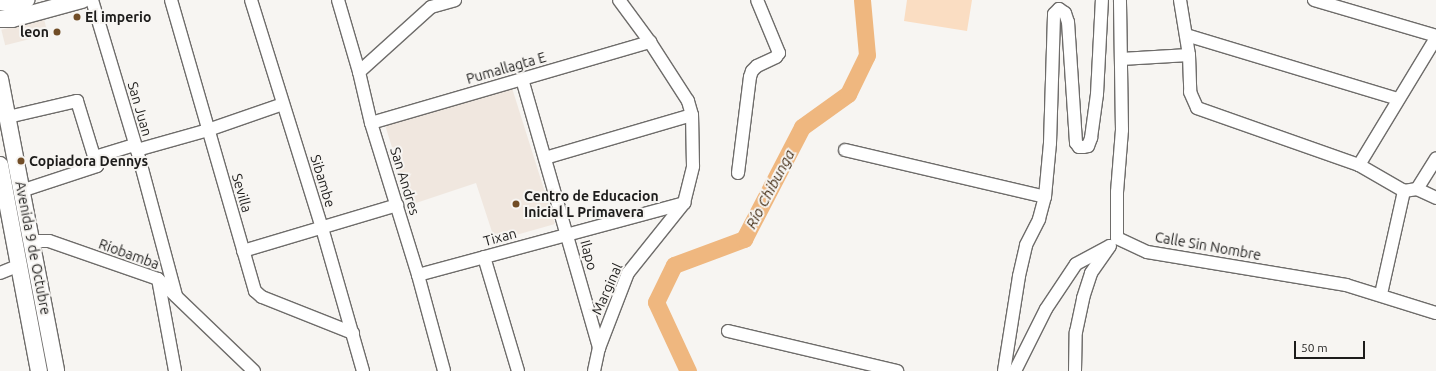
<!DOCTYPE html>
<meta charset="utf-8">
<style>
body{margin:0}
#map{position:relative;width:1436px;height:371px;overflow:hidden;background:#f7f5f2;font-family:Ubuntu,sans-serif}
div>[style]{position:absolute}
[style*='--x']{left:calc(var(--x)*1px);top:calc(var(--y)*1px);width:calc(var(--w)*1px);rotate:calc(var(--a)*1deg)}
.built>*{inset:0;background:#f0e7df;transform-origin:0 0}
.green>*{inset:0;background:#faddc2}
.river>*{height:17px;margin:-8.5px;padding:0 8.5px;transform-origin:8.5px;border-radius:8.5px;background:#efb77f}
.roads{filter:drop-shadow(1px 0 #6e6c6a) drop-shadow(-1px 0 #6e6c6a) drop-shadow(0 1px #6e6c6a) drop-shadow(0 -1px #6e6c6a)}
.minor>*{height:12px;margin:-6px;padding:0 6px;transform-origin:6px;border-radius:6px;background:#fff}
.major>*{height:16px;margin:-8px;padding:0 8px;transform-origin:8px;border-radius:8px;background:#fff}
.dots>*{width:11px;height:11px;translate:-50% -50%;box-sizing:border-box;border:2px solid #f7f5f2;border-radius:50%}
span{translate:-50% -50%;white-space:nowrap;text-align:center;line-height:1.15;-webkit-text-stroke:4px #f7f5f2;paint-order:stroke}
.poi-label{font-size:14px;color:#1d1c1b;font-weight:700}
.left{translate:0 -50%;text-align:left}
.right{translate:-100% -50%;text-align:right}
.street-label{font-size:14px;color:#1d1c1b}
.water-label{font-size:15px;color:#412a11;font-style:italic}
.scale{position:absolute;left:1294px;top:341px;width:71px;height:18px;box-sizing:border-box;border:2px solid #1d1c1b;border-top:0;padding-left:5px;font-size:12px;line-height:14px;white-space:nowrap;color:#1d1c1b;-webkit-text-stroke:3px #f7f5f2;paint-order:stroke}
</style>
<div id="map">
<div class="built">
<div style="left:44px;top:19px;width:16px;height:44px;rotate:76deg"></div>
<div style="clip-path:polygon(512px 88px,555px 224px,495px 241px,476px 183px,410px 205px,385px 125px)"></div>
</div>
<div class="green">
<div style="clip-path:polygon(907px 0,972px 0,967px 31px,904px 21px)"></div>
</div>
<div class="river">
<div style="--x:688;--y:371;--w:76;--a:-114.9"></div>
<div style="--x:656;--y:302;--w:41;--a:-64.1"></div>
<div style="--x:674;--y:265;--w:75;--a:-20.4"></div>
<div style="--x:744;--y:239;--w:126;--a:-62.6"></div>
<div style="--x:802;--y:127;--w:57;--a:-35.7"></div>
<div style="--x:848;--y:94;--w:43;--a:-64"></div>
<div style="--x:867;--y:55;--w:55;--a:-95.2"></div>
</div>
<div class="roads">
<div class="minor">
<div style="--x:92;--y:0;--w:157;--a:73.3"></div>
<div style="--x:137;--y:150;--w:151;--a:75"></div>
<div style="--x:171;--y:0;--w:303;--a:73.9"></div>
<div style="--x:255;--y:291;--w:9;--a:41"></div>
<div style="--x:262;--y:297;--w:98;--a:21.6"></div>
<div style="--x:251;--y:0;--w:239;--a:72.7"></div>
<div style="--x:322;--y:228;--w:149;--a:74"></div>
<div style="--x:338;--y:0;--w:75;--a:73.7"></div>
<div style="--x:359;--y:72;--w:52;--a:76.8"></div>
<div style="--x:371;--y:123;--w:159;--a:72.8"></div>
<div style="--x:418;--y:275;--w:99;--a:74.8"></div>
<div style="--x:1180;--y:0;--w:56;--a:80.7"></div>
<div style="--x:1189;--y:55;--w:37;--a:88"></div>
<div style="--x:1190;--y:92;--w:17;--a:66"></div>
<div style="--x:1197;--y:108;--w:172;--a:19.4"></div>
<div style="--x:1359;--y:165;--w:52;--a:30"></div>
<div style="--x:1314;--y:0;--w:127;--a:16.4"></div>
<div style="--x:1186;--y:35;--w:221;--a:16.8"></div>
<div style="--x:1121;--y:59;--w:68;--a:-3.4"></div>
<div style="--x:359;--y:72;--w:97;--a:-42.1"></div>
<div style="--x:431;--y:7;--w:25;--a:-16"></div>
<div style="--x:522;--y:79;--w:280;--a:74"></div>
<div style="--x:8;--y:117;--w:71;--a:-13.1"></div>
<div style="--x:77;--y:101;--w:68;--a:72.9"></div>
<div style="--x:97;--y:166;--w:80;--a:161.8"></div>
<div style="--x:371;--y:123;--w:291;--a:-16.2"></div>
<div style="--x:137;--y:150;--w:74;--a:-15.7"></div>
<div style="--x:208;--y:130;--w:79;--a:-19.1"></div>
<div style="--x:845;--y:150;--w:205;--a:13.2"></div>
<div style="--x:95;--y:157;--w:41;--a:-17.1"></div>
<div style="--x:545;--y:158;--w:153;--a:-16.3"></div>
<div style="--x:1359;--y:165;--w:149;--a:-58.8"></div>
<div style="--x:738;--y:173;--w:97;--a:-82.9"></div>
<div style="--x:750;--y:77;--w:6;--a:-72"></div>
<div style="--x:752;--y:71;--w:7;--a:-45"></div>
<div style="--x:757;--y:66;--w:21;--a:-25"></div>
<div style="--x:776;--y:57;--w:5;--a:-53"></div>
<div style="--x:779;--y:53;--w:57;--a:-112.5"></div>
<div style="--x:1417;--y:189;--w:21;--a:25"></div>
<div style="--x:1117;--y:238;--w:33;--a:25"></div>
<div style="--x:1147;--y:252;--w:202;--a:9.4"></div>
<div style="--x:1346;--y:285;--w:94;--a:17.3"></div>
<div style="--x:1117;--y:238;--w:46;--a:-90"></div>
<div style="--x:1117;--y:192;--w:62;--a:-85.4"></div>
<div style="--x:1122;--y:130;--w:130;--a:-90.9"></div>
<div style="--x:32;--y:241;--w:17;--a:0"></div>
<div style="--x:49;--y:241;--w:115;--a:19.2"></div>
<div style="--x:158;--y:279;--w:133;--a:43.8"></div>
<div style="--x:243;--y:251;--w:161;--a:-16.6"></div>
<div style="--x:484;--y:257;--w:119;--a:73.4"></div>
<div style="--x:0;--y:273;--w:22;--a:-22"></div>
<div style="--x:418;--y:275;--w:276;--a:-15.1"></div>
<div style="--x:158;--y:279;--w:94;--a:79.5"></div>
<div style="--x:1381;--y:294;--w:106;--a:-77.4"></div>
<div style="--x:1404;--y:191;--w:13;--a:-9"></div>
<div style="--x:1417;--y:189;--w:36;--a:-58"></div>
<div style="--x:728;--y:331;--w:174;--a:13.3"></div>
<div style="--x:594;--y:371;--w:24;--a:-78"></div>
<div style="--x:599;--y:348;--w:80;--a:-68.9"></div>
<div style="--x:628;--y:273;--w:90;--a:-51.3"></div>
<div style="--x:684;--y:203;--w:38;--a:-76"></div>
<div style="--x:693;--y:166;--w:51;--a:-91.1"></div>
<div style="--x:692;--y:115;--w:15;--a:-106"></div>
<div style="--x:688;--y:101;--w:70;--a:-122.8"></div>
<div style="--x:650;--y:42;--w:52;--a:-126.4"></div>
<div style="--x:1004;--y:371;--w:96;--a:-81"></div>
<div style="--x:1019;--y:276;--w:32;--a:-77"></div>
<div style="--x:1026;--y:245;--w:29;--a:-63"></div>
<div style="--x:1039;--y:219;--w:23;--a:-75"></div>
<div style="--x:1045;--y:197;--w:54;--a:-84.7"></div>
<div style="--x:1050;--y:143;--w:129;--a:-88.2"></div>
<div style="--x:1054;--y:14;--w:7;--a:-45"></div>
<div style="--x:1059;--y:9;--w:7;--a:34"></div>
<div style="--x:1065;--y:13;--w:9;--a:72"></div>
<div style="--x:1068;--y:22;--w:121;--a:86.2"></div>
<div style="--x:1076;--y:143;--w:5;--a:53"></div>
<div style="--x:1079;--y:147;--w:4;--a:0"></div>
<div style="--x:1083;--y:147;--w:5;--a:-11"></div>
<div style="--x:1088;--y:146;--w:9;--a:-69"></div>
<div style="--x:1091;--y:138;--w:44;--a:-82.2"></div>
<div style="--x:1097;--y:94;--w:94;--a:-87"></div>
<div style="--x:1015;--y:371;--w:69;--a:-63.4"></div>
<div style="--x:1046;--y:309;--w:54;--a:-56.3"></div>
<div style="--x:1076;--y:264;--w:38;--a:-28"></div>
<div style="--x:1075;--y:371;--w:39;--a:-89"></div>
<div style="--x:1076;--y:332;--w:35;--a:-78"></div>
<div style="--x:1083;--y:298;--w:26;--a:-72"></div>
<div style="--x:1091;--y:273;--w:33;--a:-55"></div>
</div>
<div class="major">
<div style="--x:0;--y:2;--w:11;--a:10"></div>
<div style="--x:11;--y:4;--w:16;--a:-15"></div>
<div style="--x:0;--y:19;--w:12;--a:0"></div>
<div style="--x:12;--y:19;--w:73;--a:-15.2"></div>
<div style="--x:0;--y:79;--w:297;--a:79.1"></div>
<div style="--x:0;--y:165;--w:210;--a:79.3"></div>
</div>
</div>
<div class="dots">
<div style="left:77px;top:17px;background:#714d27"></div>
<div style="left:57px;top:32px;background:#714d27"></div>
<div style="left:21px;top:161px;background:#714d27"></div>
<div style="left:516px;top:204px;background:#714d27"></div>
</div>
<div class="poi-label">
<span class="left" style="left:85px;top:17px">El imperio</span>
<span class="right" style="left:49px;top:32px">leon</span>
<span class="left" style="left:29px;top:161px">Copiadora Dennys</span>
<span class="left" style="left:524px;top:204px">Centro de Educacion<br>Inicial L Primavera</span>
</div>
<div class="street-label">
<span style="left:506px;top:68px;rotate:-16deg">Pumallagta E</span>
<span style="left:140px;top:109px;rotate:74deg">San Juan</span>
<span style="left:323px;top:181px;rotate:73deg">Sibambe</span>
<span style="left:405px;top:181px;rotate:73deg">San Andres</span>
<span style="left:242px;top:193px;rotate:74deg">Sevilla</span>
<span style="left:500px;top:237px;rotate:-15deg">Tixan</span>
<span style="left:1208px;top:246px;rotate:10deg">Calle Sin Nombre</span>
<span style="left:33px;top:248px;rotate:79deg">Avenida 9 de Octubre</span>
<span style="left:129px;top:254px;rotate:20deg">Riobamba</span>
<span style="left:589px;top:255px;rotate:75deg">Ilapo</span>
<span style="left:607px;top:289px;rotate:-66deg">Marginal</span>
</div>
<div class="water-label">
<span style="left:770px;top:189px;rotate:-62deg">Río Chibunga</span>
</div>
<div class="scale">50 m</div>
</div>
